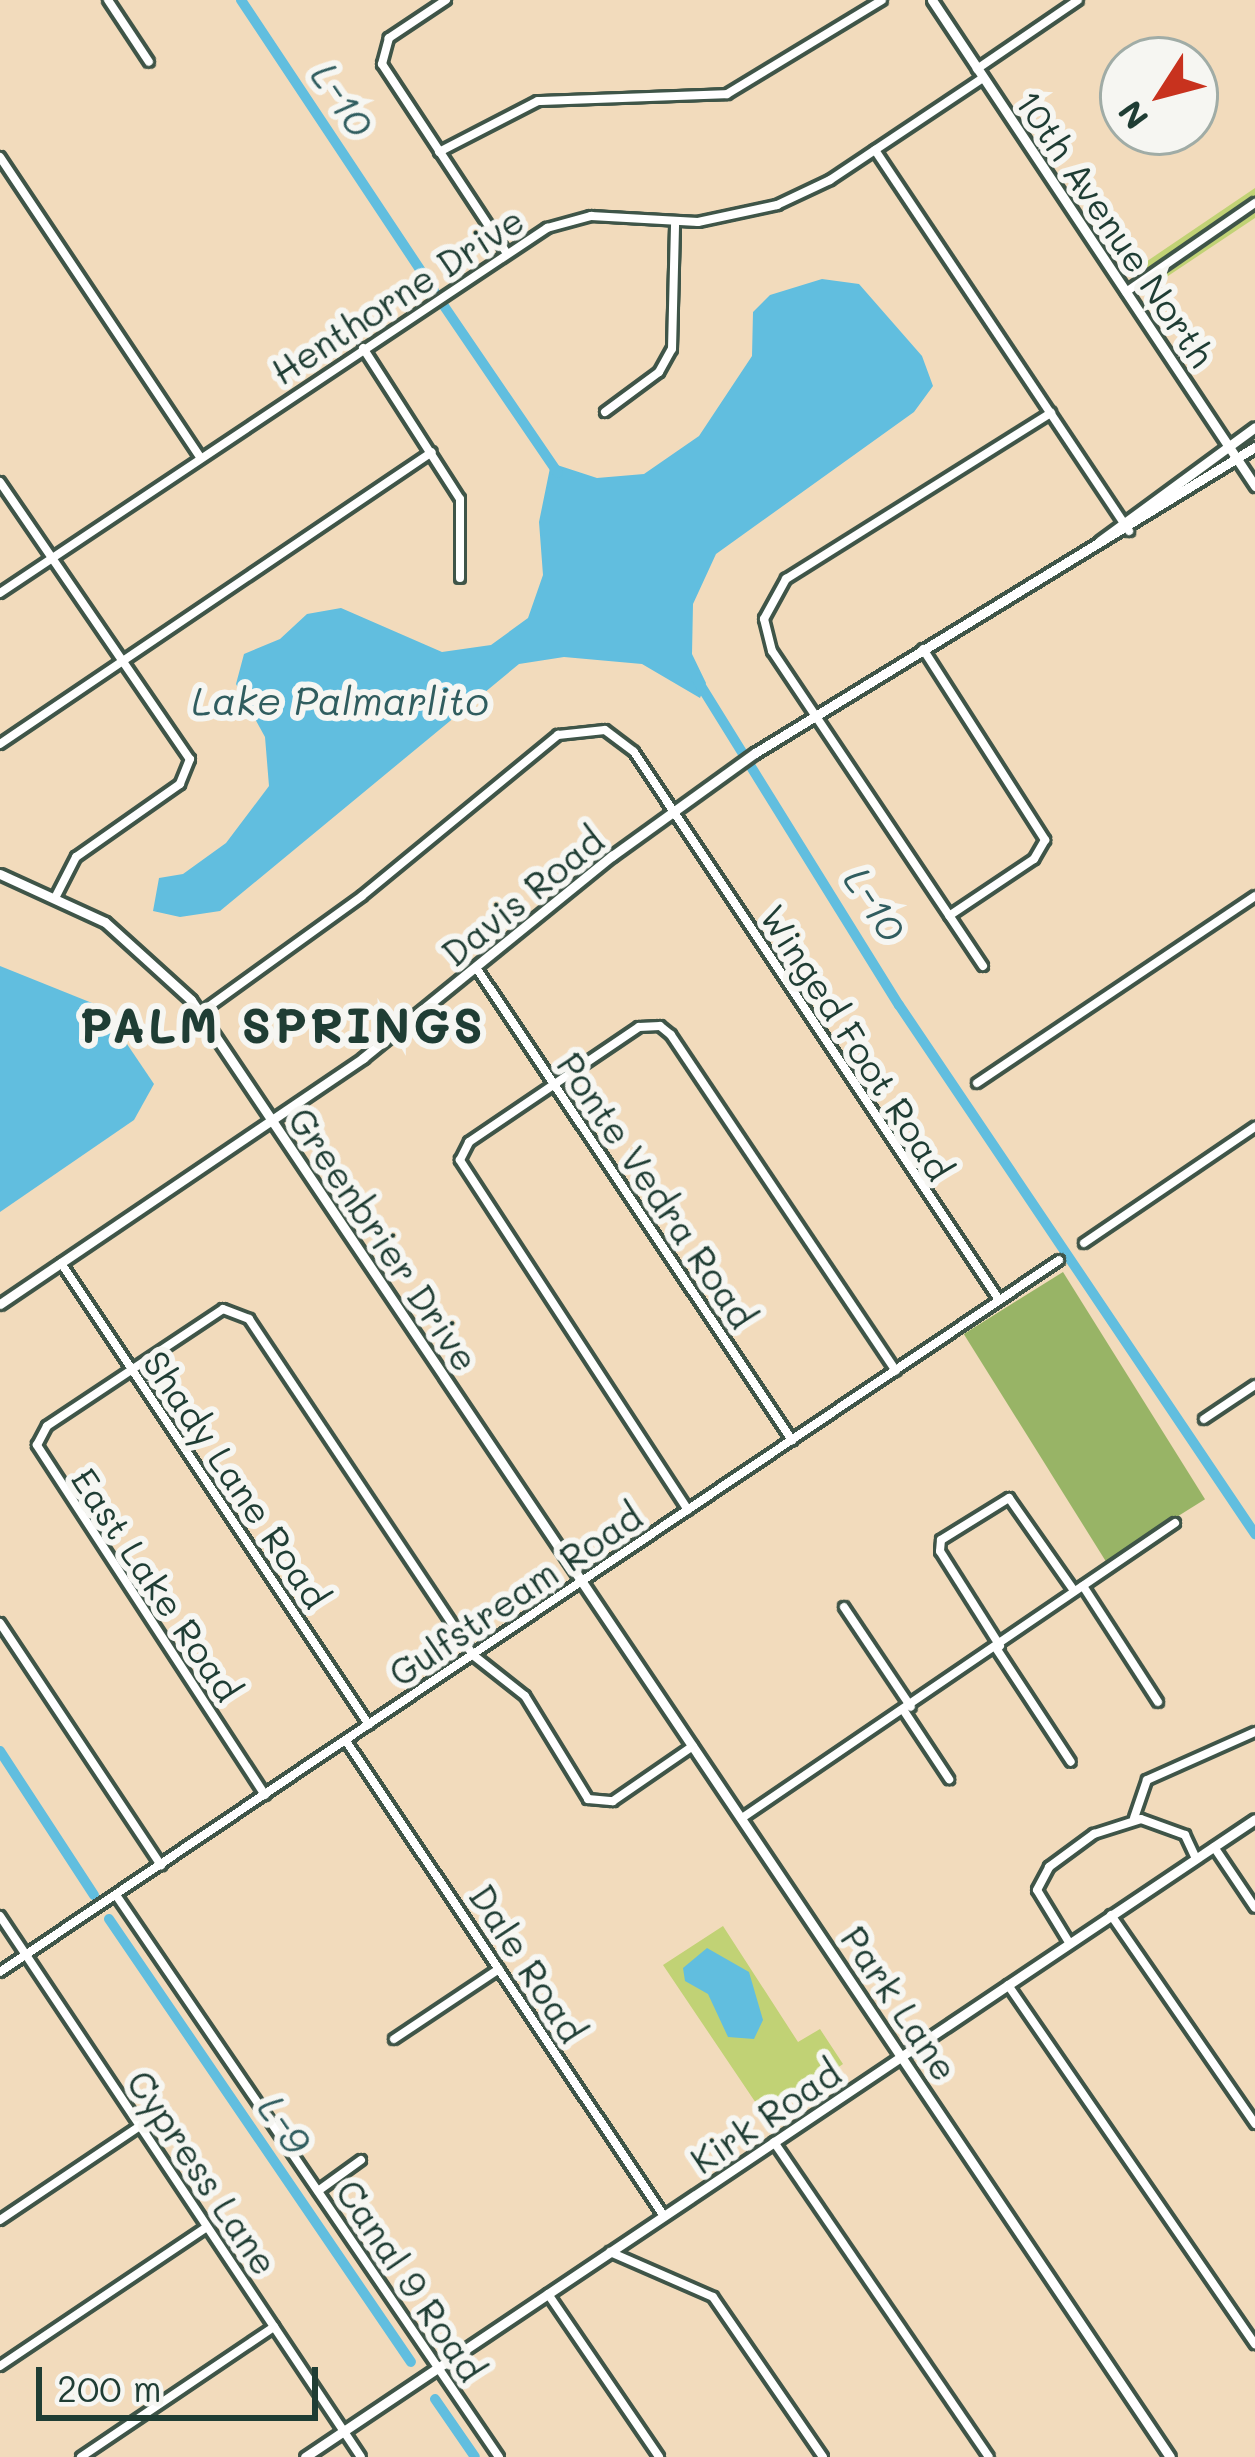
<!DOCTYPE html>
<style>
body{margin:0}
#map{position:relative;width:1255px;height:2457px;overflow:hidden;background:#f2dbbc;font-family:Mali,sans-serif}
div>[style]{position:absolute}
[style*='--x']{left:calc(var(--x)*1px);top:calc(var(--y)*1px);width:calc(var(--w)*1px);rotate:calc(var(--a)*1deg)}
.green>*{inset:0;background:#c1d275}
.forest>*{inset:0;background:#98b466;transform-origin:0 0}
.water>*{inset:0;background:#61bedf}
.canal>*{height:10px;margin:-5px;padding:0 5px;transform-origin:5px;border-radius:5px;background:#61bedf}
.roads{filter:drop-shadow(3px 0 #3f5548) drop-shadow(-3px 0 #3f5548) drop-shadow(0 3px #3f5548) drop-shadow(0 -3px #3f5548)}
.minor>*{height:8px;margin:-4px;padding:0 4px;transform-origin:4px;border-radius:4px;background:#fff}
.tertiary>*{height:9px;margin:-4.5px;padding:0 4.5px;transform-origin:4.5px;border-radius:4.5px;background:#fff}
span{translate:-50% -50%;white-space:nowrap;text-align:center;line-height:1.15;-webkit-text-stroke:12px #f6f6f2;paint-order:stroke}
.street-label{font-size:36px;color:#1f3d34}
.water-label{font-size:39px;color:#305d5f;font-style:italic}
.district-label{font-size:48px;color:#1f3d34;font-weight:700;letter-spacing:3px}
.north{position:absolute;left:1099px;top:36px;width:120px;height:120px;box-sizing:border-box;background:#f6f6f2;border:3px solid #a0aca6;border-radius:50%;rotate:234deg;font-size:33px;font-weight:700;line-height:48px;text-align:center;color:#1f3d34}
.north::after{content:'';display:block;margin:auto;width:42px;height:54px;background:#c8321e;clip-path:polygon(50% 0,100% 100%,50% 72%,0 100%)}
.scale{position:absolute;left:36px;top:2367px;width:282px;height:54px;box-sizing:border-box;border:6px solid #1f3d34;border-top:0;padding-left:15px;font-size:36px;line-height:42px;white-space:nowrap;color:#1f3d34;-webkit-text-stroke:9px #f6f6f2;paint-order:stroke}
</style>
<div id="map">
<div class="green">
<div style="clip-path:polygon(1255px 188px,1255px 218px,1141px 294px,1131px 272px)"></div>
<div style="clip-path:polygon(723px 1926px,798px 2042px,820px 2029px,843px 2064px,766px 2118px,663px 1965px)"></div>
</div>
<div class="forest">
<div style="left:1063px;top:1272px;width:268px;height:117px;rotate:58deg"></div>
</div>
<div class="water">
<div style="clip-path:polygon(822px 279px,859px 284px,922px 356px,933px 386px,914px 412px,716px 554px,693px 604px,692px 654px,706px 683px,700px 698px,642px 664px,564px 657px,519px 664px,220px 911px,180px 917px,153px 911px,159px 878px,183px 874px,226px 843px,269px 786px,265px 737px,236px 684px,244px 654px,280px 639px,307px 614px,341px 608px,442px 652px,491px 645px,528px 618px,543px 575px,539px 522px,551px 463px,597px 478px,644px 474px,699px 436px,752px 356px,753px 312px,770px 295px)"></div>
<div style="clip-path:polygon(0 966px,102px 1007px,154px 1084px,134px 1120px,0 1212px)"></div>
<div style="clip-path:polygon(707px 1948px,749px 1972px,763px 2020px,754px 2039px,728px 2037px,708px 1994px,685px 1981px,683px 1968px)"></div>
</div>
<div class="canal">
<div style="--x:241;--y:0;--w:349;--a:56.4"></div>
<div style="--x:444;--y:306;--w:202;--a:55.7"></div>
<div style="--x:696;--y:678;--w:385;--a:58.2"></div>
<div style="--x:899;--y:1005;--w:638;--a:56.06"></div>
<div style="--x:0;--y:1751;--w:172;--a:56.9"></div>
<div style="--x:109;--y:1919;--w:536;--a:55.72"></div>
<div style="--x:435;--y:2399;--w:70;--a:55.4"></div>
</div>
<div class="roads">
<div class="minor">
<div style="--x:108;--y:0;--w:74;--a:56.5"></div>
<div style="--x:446;--y:0;--w:69;--a:146.3"></div>
<div style="--x:389;--y:38;--w:27;--a:105"></div>
<div style="--x:382;--y:64;--w:225;--a:56.6"></div>
<div style="--x:977;--y:69;--w:122;--a:-34.3"></div>
<div style="--x:875;--y:150;--w:458;--a:56.3"></div>
<div style="--x:439;--y:152;--w:111;--a:-27.3"></div>
<div style="--x:538;--y:101;--w:189;--a:-2.1"></div>
<div style="--x:727;--y:94;--w:181;--a:-31.2"></div>
<div style="--x:0;--y:157;--w:362;--a:56.3"></div>
<div style="--x:1126;--y:292;--w:157;--a:-34.6"></div>
<div style="--x:363;--y:348;--w:179;--a:57.3"></div>
<div style="--x:460;--y:499;--w:79;--a:90"></div>
<div style="--x:605;--y:412;--w:67;--a:-36.5"></div>
<div style="--x:659;--y:372;--w:26;--a:-61"></div>
<div style="--x:672;--y:349;--w:127;--a:-88.6"></div>
<div style="--x:0;--y:482;--w:336;--a:55.6"></div>
<div style="--x:190;--y:759;--w:27;--a:112"></div>
<div style="--x:180;--y:784;--w:127;--a:144.9"></div>
<div style="--x:76;--y:857;--w:44;--a:117.1"></div>
<div style="--x:0;--y:593;--w:658;--a:-33.71"></div>
<div style="--x:547;--y:228;--w:46;--a:-15.3"></div>
<div style="--x:591;--y:216;--w:107;--a:3.2"></div>
<div style="--x:698;--y:222;--w:81;--a:-12.1"></div>
<div style="--x:777;--y:205;--w:59;--a:-25.3"></div>
<div style="--x:830;--y:180;--w:184;--a:-33.7"></div>
<div style="--x:923;--y:649;--w:227;--a:57.4"></div>
<div style="--x:1045;--y:840;--w:22;--a:120"></div>
<div style="--x:1034;--y:859;--w:102;--a:146.2"></div>
<div style="--x:0;--y:744;--w:521;--a:-34.06"></div>
<div style="--x:983;--y:966;--w:379;--a:-123.8"></div>
<div style="--x:772;--y:651;--w:33;--a:-104"></div>
<div style="--x:764;--y:619;--w:46;--a:-61.2"></div>
<div style="--x:786;--y:579;--w:313;--a:-32.1"></div>
<div style="--x:477;--y:969;--w:567;--a:56.23"></div>
<div style="--x:200;--y:1013;--w:200;--a:-35.8"></div>
<div style="--x:362;--y:896;--w:254;--a:-39.4"></div>
<div style="--x:558;--y:735;--w:47;--a:-6.1"></div>
<div style="--x:605;--y:730;--w:36;--a:37"></div>
<div style="--x:634;--y:752;--w:658;--a:56.33"></div>
<div style="--x:977;--y:1083;--w:335;--a:-33.9"></div>
<div style="--x:1084;--y:1243;--w:207;--a:-34.2"></div>
<div style="--x:61;--y:1263;--w:555;--a:56.31"></div>
<div style="--x:1204;--y:1419;--w:61;--a:-33.7"></div>
<div style="--x:688;--y:1510;--w:418;--a:-123.1"></div>
<div style="--x:460;--y:1160;--w:20;--a:-63"></div>
<div style="--x:469;--y:1142;--w:205;--a:-34.1"></div>
<div style="--x:639;--y:1027;--w:21;--a:-3"></div>
<div style="--x:660;--y:1026;--w:14;--a:39"></div>
<div style="--x:671;--y:1035;--w:404;--a:56.2"></div>
<div style="--x:1083;--y:1586;--w:138;--a:57.1"></div>
<div style="--x:844;--y:1607;--w:120;--a:56.2"></div>
<div style="--x:0;--y:1623;--w:291;--a:56.4"></div>
<div style="--x:1000;--y:1646;--w:112;--a:-122.3"></div>
<div style="--x:940;--y:1551;--w:11;--a:-85"></div>
<div style="--x:941;--y:1540;--w:80;--a:-31.7"></div>
<div style="--x:1009;--y:1498;--w:113;--a:55"></div>
<div style="--x:996;--y:1648;--w:136;--a:56.7"></div>
<div style="--x:904;--y:1711;--w:82;--a:56.5"></div>
<div style="--x:346;--y:1741;--w:572;--a:56.2"></div>
<div style="--x:265;--y:1795;--w:418;--a:-123.1"></div>
<div style="--x:37;--y:1445;--w:21;--a:-62"></div>
<div style="--x:47;--y:1426;--w:211;--a:-33.6"></div>
<div style="--x:223;--y:1309;--w:28;--a:21"></div>
<div style="--x:249;--y:1319;--w:404;--a:56.3"></div>
<div style="--x:473;--y:1655;--w:66;--a:38.3"></div>
<div style="--x:525;--y:1696;--w:121;--a:58.5"></div>
<div style="--x:588;--y:1799;--w:25;--a:5"></div>
<div style="--x:613;--y:1801;--w:97;--a:-34.5"></div>
<div style="--x:742;--y:1818;--w:524;--a:-34.27"></div>
<div style="--x:1134;--y:1818;--w:40;--a:-71.1"></div>
<div style="--x:1147;--y:1780;--w:118;--a:-24"></div>
<div style="--x:1214;--y:1847;--w:73;--a:56.1"></div>
<div style="--x:116;--y:1895;--w:680;--a:55.73"></div>
<div style="--x:1111;--y:1915;--w:254;--a:55.4"></div>
<div style="--x:0;--y:1916;--w:650;--a:56.29"></div>
<div style="--x:1070;--y:1944;--w:63;--a:-121.4"></div>
<div style="--x:1037;--y:1890;--w:26;--a:-62"></div>
<div style="--x:1049;--y:1867;--w:56;--a:-36.3"></div>
<div style="--x:1094;--y:1834;--w:49;--a:-17.7"></div>
<div style="--x:1141;--y:1819;--w:47;--a:20"></div>
<div style="--x:1185;--y:1835;--w:26;--a:65"></div>
<div style="--x:0;--y:1972;--w:1276;--a:-33.91"></div>
<div style="--x:1008;--y:1985;--w:436;--a:55.5"></div>
<div style="--x:394;--y:2039;--w:126;--a:-33.7"></div>
<div style="--x:774;--y:2142;--w:381;--a:55.7"></div>
<div style="--x:318;--y:2191;--w:53;--a:-35.8"></div>
<div style="--x:0;--y:2220;--w:169;--a:-33.9"></div>
<div style="--x:610;--y:2252;--w:112;--a:23.6"></div>
<div style="--x:713;--y:2297;--w:194;--a:55.5"></div>
<div style="--x:548;--y:2294;--w:197;--a:55.7"></div>
<div style="--x:0;--y:2366;--w:249;--a:-33.9"></div>
<div style="--x:81;--y:2457;--w:233;--a:-34"></div>
</div>
<div class="tertiary">
<div style="--x:932;--y:0;--w:584;--a:56.39"></div>
<div style="--x:1100;--y:541;--w:192;--a:-36.3"></div>
<div style="--x:0;--y:874;--w:115;--a:24.6"></div>
<div style="--x:105;--y:922;--w:116;--a:42.2"></div>
<div style="--x:191;--y:1000;--w:1755;--a:56.1"></div>
<div style="--x:0;--y:1304;--w:439;--a:-34.1"></div>
<div style="--x:363;--y:1058;--w:321;--a:-39.1"></div>
<div style="--x:612;--y:856;--w:176;--a:-35.8"></div>
<div style="--x:755;--y:753;--w:586;--a:-31.47"></div>
<div style="--x:305;--y:2457;--w:1144;--a:-33.88"></div>
</div>
</div>
<div class="street-label">
<span style="left:1116px;top:228px;rotate:56deg">10th Avenue North</span>
<span style="left:397px;top:295px;rotate:-33deg">Henthorne Drive</span>
<span style="left:522px;top:896px;rotate:-39deg">Davis Road</span>
<span style="left:857px;top:1042px;rotate:57deg">Winged Foot Road</span>
<span style="left:657px;top:1190px;rotate:56deg">Ponte Vedra Road</span>
<span style="left:384px;top:1239px;rotate:56deg">Greenbrier Drive</span>
<span style="left:237px;top:1479px;rotate:56deg">Shady Lane Road</span>
<span style="left:157px;top:1584px;rotate:56deg">East Lake Road</span>
<span style="left:515px;top:1594px;rotate:-34deg">Gulfstream Road</span>
<span style="left:528px;top:1963px;rotate:57deg">Dale Road</span>
<span style="left:900px;top:2003px;rotate:56deg">Park Lane</span>
<span style="left:765px;top:2116px;rotate:-34deg">Kirk Road</span>
<span style="left:203px;top:2172px;rotate:56deg">Cypress Lane</span>
<span style="left:411px;top:2280px;rotate:56deg">Canal 9 Road</span>
</div>
<div class="water-label">
<span style="left:343px;top:99px;rotate:56deg">L-10</span>
<span style="left:340px;top:700px">Lake Palmarlito</span>
<span style="left:875px;top:904px;rotate:57deg">L-10</span>
<span style="left:285px;top:2124px;rotate:56deg">L-9</span>
</div>
<div class="district-label">
<span style="left:283px;top:1025px">PALM SPRINGS</span>
</div>
<div class="north">N</div>
<div class="scale">200 m</div>
</div>
